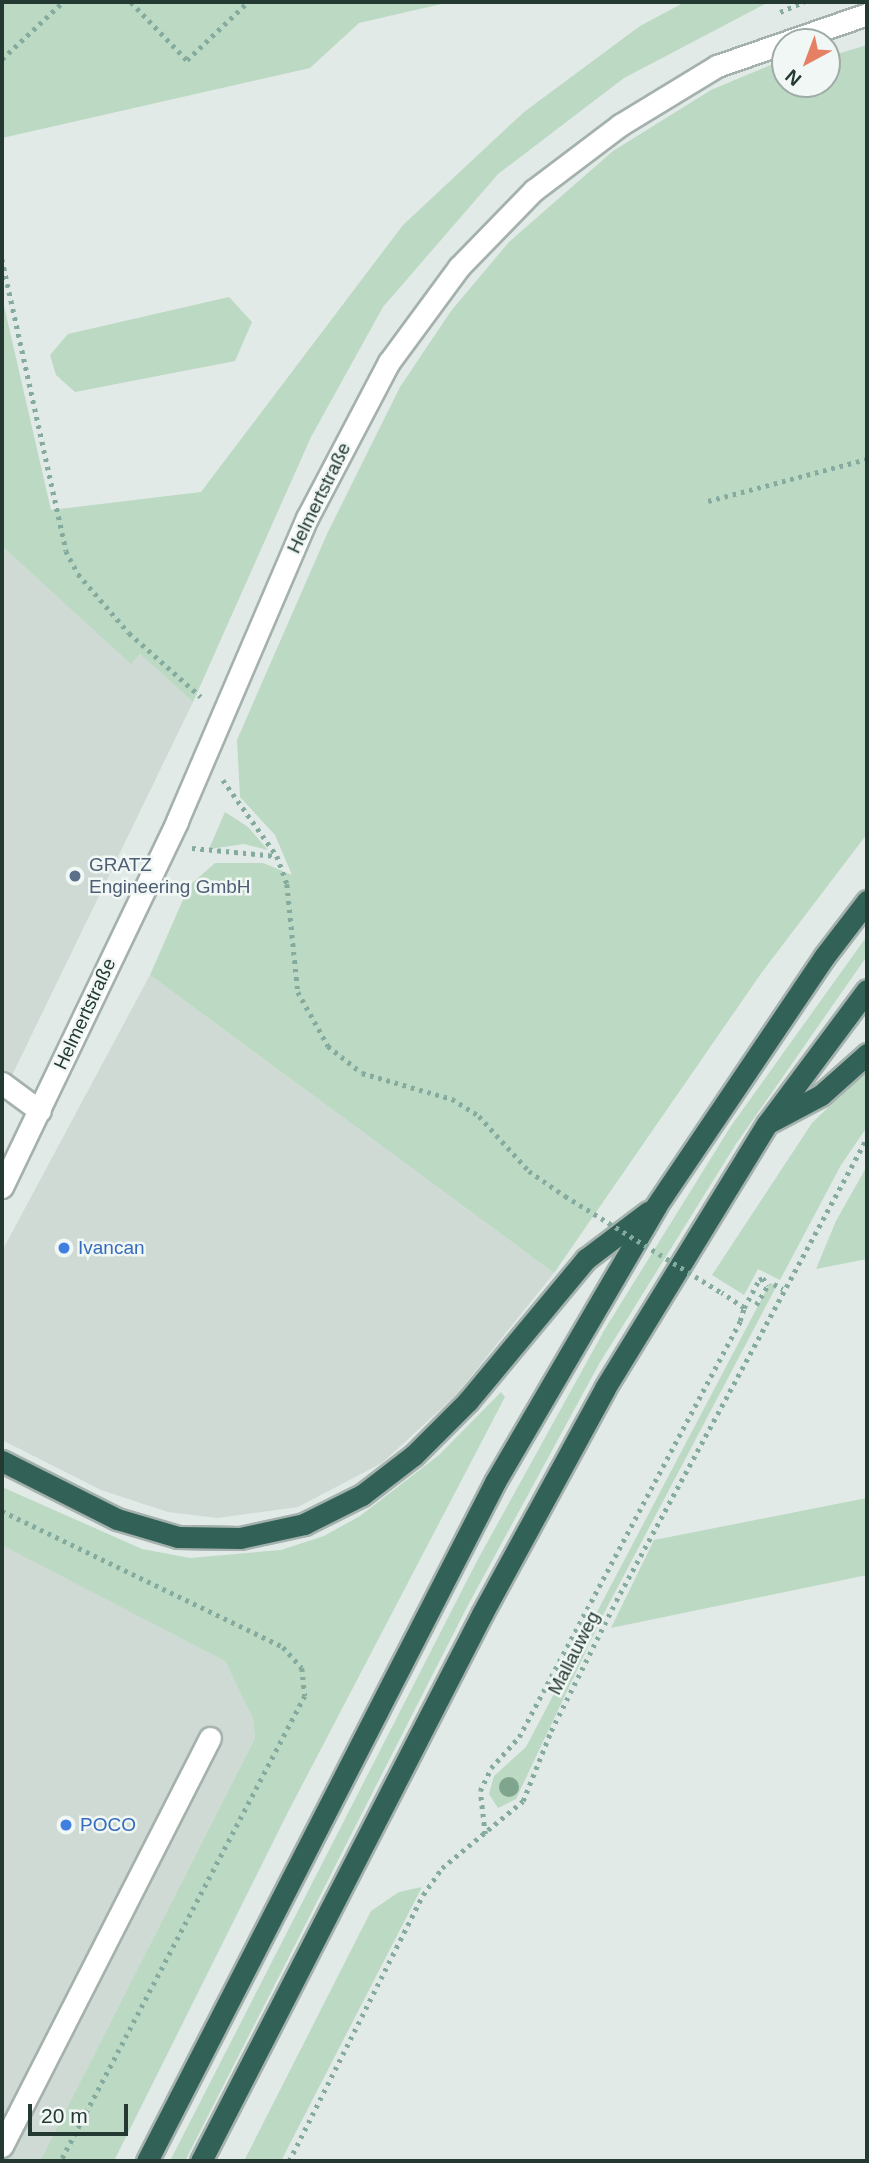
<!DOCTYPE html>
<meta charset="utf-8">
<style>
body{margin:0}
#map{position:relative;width:869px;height:2163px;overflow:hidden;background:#e1eae6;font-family:Arial,sans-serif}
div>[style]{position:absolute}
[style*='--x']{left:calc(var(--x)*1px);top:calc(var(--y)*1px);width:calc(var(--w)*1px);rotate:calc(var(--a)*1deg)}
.built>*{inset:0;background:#cfdad5}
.green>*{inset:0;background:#bcd9c3}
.path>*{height:4.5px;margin-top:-2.25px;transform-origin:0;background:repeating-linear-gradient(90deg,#84ab9d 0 3.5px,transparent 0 8.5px)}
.roads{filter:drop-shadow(2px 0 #a4b1ac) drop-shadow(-2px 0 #a4b1ac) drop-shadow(0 2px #a4b1ac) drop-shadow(0 -2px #a4b1ac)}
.minor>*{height:21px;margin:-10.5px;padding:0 10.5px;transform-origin:10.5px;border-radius:10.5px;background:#fff}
.highway>*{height:21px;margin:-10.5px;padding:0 10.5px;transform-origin:10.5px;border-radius:10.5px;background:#326257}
.path-bridge>*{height:4.5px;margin-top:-2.25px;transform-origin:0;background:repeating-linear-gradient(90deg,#84ab9d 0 3.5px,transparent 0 8.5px)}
.trees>*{width:20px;height:20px;margin:-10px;border-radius:50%;background:#80a58e}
.dots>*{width:19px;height:19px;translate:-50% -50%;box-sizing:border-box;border:4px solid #f1f7f4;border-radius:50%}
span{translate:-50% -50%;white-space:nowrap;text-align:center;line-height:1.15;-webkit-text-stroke:5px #f1f7f4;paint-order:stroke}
.street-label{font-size:19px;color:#233932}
.service-label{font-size:19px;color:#4e5e75}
.left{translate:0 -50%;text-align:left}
.shop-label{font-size:19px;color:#366cbe}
.frame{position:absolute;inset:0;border:4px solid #233932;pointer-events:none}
.north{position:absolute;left:771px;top:28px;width:70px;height:70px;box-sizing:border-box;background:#f1f7f4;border:2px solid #9faba6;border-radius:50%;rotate:221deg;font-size:19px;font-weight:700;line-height:28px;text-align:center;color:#233932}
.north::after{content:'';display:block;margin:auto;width:24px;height:32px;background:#e58064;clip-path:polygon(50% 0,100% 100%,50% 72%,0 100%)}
.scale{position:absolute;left:28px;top:2104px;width:100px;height:32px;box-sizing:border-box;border:4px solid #233932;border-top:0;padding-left:9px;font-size:21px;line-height:24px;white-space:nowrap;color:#233932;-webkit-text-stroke:5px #f1f7f4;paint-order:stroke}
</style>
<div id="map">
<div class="built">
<div style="clip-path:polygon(2px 546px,131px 663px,140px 654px,193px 702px,2px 1096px)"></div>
<div style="clip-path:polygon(150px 975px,554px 1273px,456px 1395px,382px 1463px,298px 1507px,217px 1518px,168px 1512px,101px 1490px,2px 1440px,2px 1251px)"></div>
<div style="clip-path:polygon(2px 1542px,225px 1661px,253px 1719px,255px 1738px,40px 2161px,2px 2161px)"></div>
</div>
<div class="green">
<div style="clip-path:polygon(2px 2px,450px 2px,359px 23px,310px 68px,2px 138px)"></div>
<div style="clip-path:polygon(685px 2px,769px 2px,624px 78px,498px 174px,383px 307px,311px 437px,193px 702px,140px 654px,131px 664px,2px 546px,2px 297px,51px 510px,201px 492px,403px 225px,524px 112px,640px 26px)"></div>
<div style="clip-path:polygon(867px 45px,867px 834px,762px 972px,554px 1273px,150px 975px,189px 886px,215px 863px,263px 863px,292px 875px,275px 835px,240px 797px,237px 740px,327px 534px,400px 387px,451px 311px,509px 242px,613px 151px,711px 90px,785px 59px,785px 84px,827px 84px,827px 57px)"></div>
<div style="clip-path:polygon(229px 297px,252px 322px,235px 361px,75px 392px,56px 375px,50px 355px,68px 334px)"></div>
<div style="clip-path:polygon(225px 812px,248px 827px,268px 850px,244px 844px,209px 849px)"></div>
<div style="clip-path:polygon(867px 936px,867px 956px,736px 1144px,599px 1364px,467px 1607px,185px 2161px,170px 2161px,477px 1561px,605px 1329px,731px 1126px)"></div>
<div style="clip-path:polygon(867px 1070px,867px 1127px,841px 1165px,780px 1280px,758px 1269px,744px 1295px,712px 1275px,812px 1123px)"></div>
<div style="clip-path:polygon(867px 1166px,867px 1259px,816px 1269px,836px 1221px)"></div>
<div style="clip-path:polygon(770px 1283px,777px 1285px,603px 1615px,516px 1799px,498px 1808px,489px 1794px,494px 1776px,526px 1747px)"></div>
<div style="clip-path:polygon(501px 1392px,505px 1397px,288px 1812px,114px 2161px,40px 2161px,255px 1738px,253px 1719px,225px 1661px,2px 1545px,2px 1487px,142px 1549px,190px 1558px,281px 1550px,324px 1536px,360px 1516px,439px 1455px)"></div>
<div style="clip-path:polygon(867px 1498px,867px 1575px,611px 1628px,654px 1540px)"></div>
<div style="clip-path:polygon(422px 1887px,281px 2161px,244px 2161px,371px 1911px,399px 1892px)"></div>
</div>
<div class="path">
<div style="--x:131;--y:2;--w:81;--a:46"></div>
<div style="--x:187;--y:60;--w:84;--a:-43.6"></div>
<div style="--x:780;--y:12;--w:26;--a:-23"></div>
<div style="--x:2;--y:59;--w:83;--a:-43.1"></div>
<div style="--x:2;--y:259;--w:299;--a:77.6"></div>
<div style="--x:66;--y:551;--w:26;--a:62"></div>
<div style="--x:78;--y:574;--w:78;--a:49.2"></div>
<div style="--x:129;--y:633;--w:96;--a:41.6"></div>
<div style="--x:708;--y:501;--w:164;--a:-14.8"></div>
<div style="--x:223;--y:780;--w:93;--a:54.6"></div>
<div style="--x:277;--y:856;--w:30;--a:70"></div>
<div style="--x:287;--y:884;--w:109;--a:84.2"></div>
<div style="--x:298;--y:992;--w:62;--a:60.9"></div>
<div style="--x:328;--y:1046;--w:43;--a:38.5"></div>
<div style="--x:362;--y:1073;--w:94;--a:16.1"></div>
<div style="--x:452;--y:1099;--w:32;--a:32"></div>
<div style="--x:479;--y:1116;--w:74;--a:47.7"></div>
<div style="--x:529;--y:1171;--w:44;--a:34.8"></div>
<div style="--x:192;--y:848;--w:84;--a:5.4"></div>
<div style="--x:774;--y:1284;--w:10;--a:29"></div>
<div style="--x:756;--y:1305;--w:23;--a:-59"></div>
<div style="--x:744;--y:1308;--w:32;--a:-62"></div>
<div style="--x:2;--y:1511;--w:312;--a:25.8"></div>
<div style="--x:283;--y:1647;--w:28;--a:48"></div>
<div style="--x:302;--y:1668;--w:28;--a:84"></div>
<div style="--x:305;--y:1696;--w:525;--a:117.69"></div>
<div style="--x:485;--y:1834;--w:43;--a:-96.6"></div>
<div style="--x:480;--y:1791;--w:25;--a:-64"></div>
<div style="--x:491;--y:1768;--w:42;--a:-47.9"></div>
<div style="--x:519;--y:1737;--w:471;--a:-62"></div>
<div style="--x:740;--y:1321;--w:14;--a:-73"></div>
<div style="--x:744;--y:1308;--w:27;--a:-146"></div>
<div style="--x:289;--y:2161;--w:298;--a:-63.3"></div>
<div style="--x:423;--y:1895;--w:33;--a:-55"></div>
<div style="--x:442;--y:1868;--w:105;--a:-39.6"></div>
<div style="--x:523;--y:1801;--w:75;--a:-68.2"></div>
<div style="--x:551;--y:1731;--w:145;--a:-63.4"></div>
<div style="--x:616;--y:1601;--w:527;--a:-61.54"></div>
</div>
<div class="roads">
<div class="minor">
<div style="--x:2;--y:1083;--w:47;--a:36.4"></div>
<div style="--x:2;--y:1187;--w:406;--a:-64.4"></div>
<div style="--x:177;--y:821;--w:330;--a:-66.8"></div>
<div style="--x:307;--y:518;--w:176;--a:-62.3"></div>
<div style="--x:389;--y:362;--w:118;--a:-53.6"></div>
<div style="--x:459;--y:267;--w:107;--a:-45.8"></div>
<div style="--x:534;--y:190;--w:108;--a:-37.1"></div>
<div style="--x:620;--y:125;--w:114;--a:-31.3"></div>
<div style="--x:717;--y:66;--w:159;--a:-19.1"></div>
<div style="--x:2;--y:2146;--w:458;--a:-63"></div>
</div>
<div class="highway">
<div style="--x:772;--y:1121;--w:55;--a:-28"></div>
<div style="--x:821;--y:1095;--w:62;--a:-41.7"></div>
<div style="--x:2;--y:1461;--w:129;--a:26.8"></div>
<div style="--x:117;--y:1519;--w:64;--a:16.4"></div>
<div style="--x:178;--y:1537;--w:62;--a:0.9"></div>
<div style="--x:240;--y:1538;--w:66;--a:-12.3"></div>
<div style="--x:304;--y:1524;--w:65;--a:-26.6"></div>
<div style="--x:362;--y:1495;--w:66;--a:-37.6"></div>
<div style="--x:414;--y:1455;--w:76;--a:-45"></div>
<div style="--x:468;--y:1401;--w:185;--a:-50.3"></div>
<div style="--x:586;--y:1259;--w:78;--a:-37.2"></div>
<div style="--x:147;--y:2161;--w:763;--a:-62.86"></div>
<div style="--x:495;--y:1482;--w:320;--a:-59.7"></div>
<div style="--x:656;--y:1206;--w:300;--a:-56"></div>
<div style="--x:824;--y:957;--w:71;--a:-52.5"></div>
<div style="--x:201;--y:2161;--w:615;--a:-62.81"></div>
<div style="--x:482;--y:1614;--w:257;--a:-61.4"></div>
<div style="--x:605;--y:1388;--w:310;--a:-58.5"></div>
<div style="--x:767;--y:1124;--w:167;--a:-53.3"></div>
</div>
</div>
<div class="path-bridge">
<div style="--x:565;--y:1196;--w:185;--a:31.7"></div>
<div style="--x:759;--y:1280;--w:4;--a:-27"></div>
<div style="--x:763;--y:1278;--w:9;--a:54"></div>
</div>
<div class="trees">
<div style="left:509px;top:1787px"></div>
</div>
<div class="dots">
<div style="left:75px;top:876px;background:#5c6f8a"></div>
<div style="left:64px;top:1248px;background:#3f7fe0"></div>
<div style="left:66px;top:1825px;background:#3f7fe0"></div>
</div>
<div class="street-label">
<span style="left:319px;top:498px;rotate:-64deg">Helmertstraße</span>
<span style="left:85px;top:1014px;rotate:-65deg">Helmertstraße</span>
<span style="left:574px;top:1653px;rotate:-63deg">Mallauweg</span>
</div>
<div class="service-label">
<span class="left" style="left:89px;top:876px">GRATZ<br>Engineering GmbH</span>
</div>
<div class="shop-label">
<span class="left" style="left:78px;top:1248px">Ivancan</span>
<span class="left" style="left:80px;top:1825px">POCO</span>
</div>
<div class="frame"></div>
<div class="north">N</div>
<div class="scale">20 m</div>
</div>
